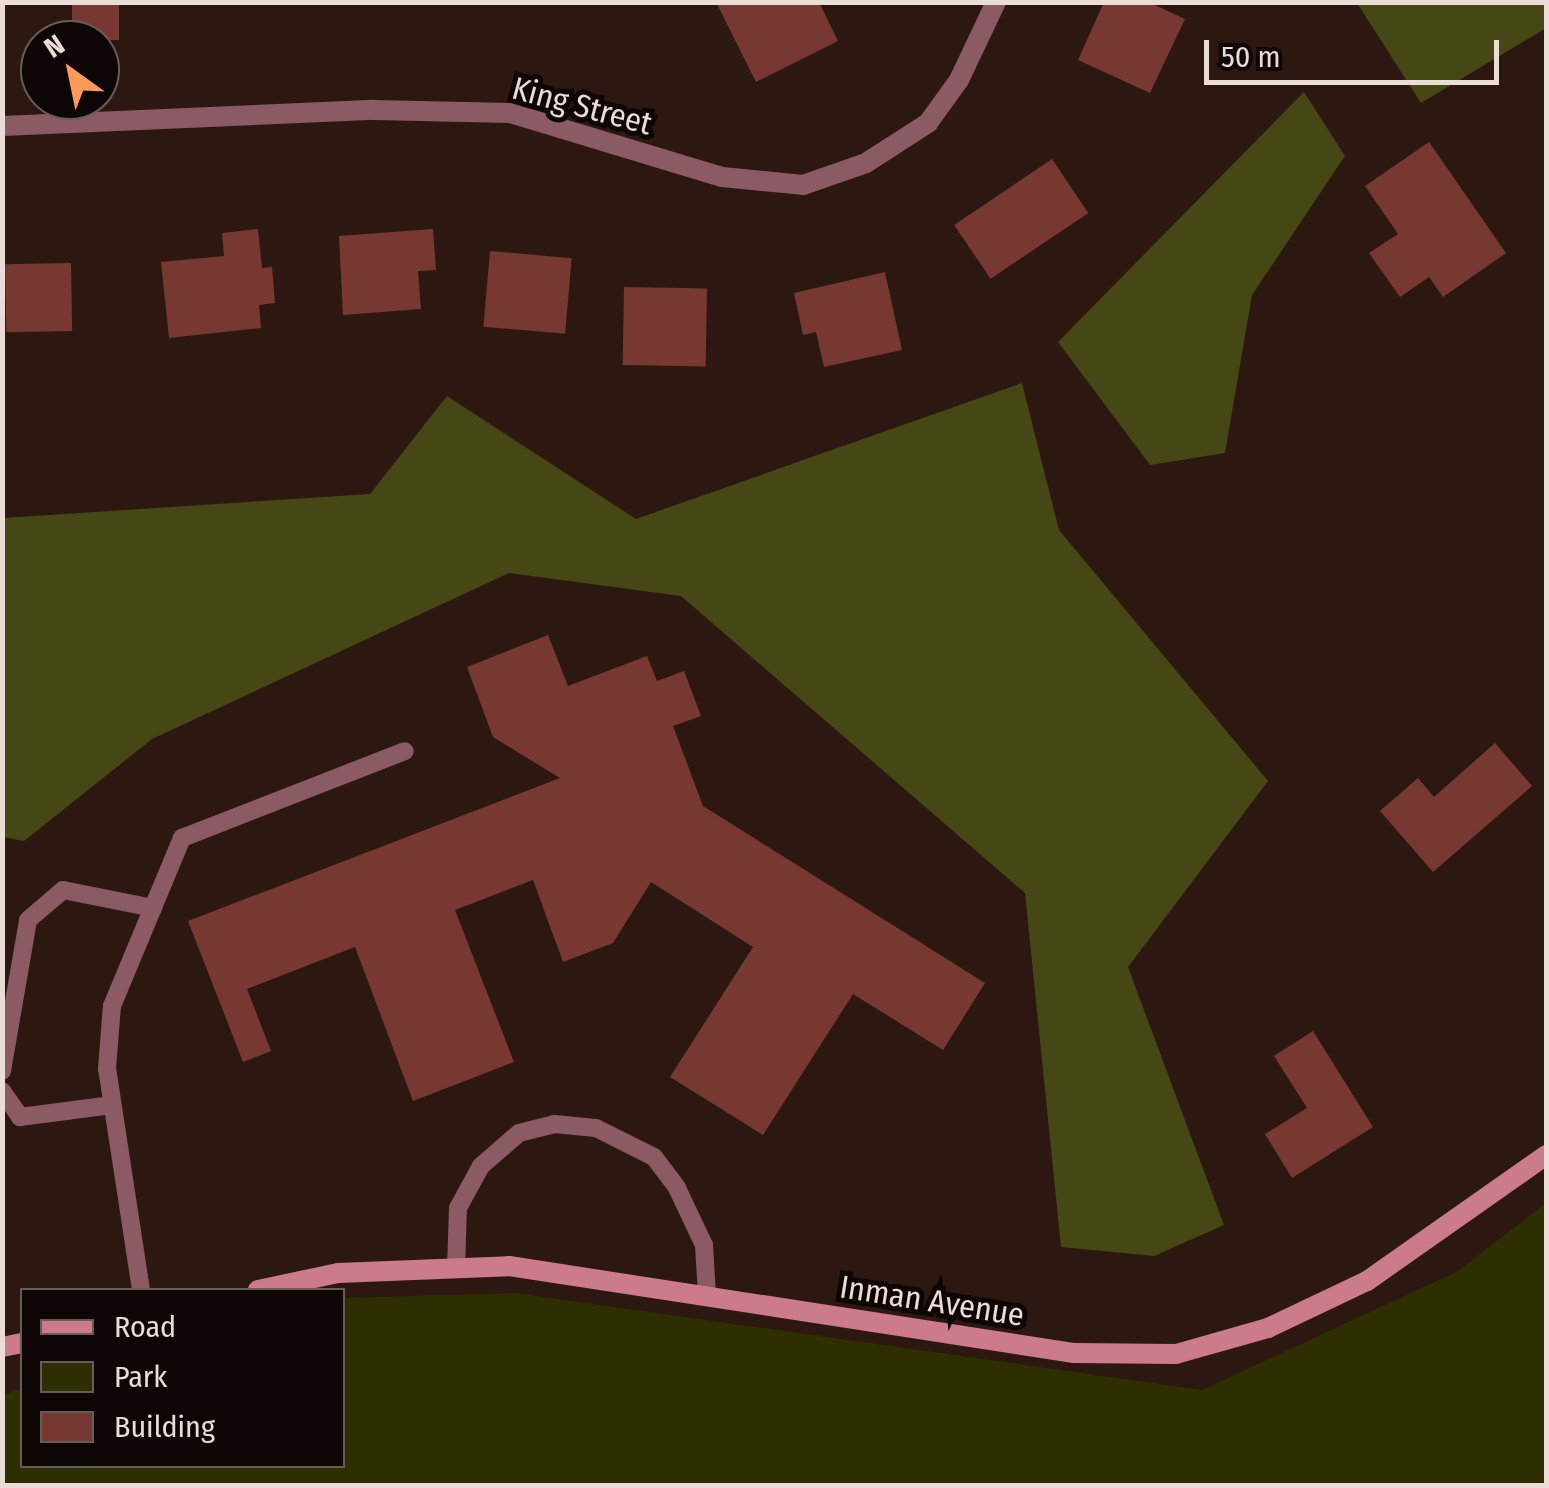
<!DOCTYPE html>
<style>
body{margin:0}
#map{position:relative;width:1549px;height:1488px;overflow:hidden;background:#2c1810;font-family:"Fira Sans Condensed",sans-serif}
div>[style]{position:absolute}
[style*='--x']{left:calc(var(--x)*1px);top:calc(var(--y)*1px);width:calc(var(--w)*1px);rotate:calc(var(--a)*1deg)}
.green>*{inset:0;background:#2d2f00}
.forest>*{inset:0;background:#454814}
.building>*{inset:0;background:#773832;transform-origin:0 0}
.lane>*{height:18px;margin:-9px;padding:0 9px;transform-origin:9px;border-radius:9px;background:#8c5a64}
.street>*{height:20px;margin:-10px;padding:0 10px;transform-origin:10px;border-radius:10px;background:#8c5a64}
.secondary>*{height:20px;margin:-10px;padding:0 10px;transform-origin:10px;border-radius:10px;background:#cc7b8c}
span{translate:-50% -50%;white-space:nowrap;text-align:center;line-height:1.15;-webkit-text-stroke:10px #0e0604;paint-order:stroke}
.street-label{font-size:32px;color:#eadcd6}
.frame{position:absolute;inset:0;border:5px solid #eadcd6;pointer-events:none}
.legend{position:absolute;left:20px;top:1288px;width:325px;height:180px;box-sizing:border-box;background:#0e0604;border:2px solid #665c58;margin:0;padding:12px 18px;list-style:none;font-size:30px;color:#eadcd6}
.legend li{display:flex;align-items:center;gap:20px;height:50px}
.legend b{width:50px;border:2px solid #665c58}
.north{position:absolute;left:20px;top:20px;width:100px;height:100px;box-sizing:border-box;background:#0e0604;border:2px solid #665c58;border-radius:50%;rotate:327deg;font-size:28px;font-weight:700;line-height:40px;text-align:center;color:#eadcd6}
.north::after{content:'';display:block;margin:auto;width:35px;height:45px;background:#fe9b59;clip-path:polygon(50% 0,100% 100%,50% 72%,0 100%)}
.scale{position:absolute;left:1204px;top:40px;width:295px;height:45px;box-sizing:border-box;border:5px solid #eadcd6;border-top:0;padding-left:12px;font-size:30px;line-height:35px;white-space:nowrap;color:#eadcd6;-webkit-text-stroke:8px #0e0604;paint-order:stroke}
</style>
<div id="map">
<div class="green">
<div style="clip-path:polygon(1546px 1203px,1546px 1485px,3px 1485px,3px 1395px,22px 1388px,22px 1466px,342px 1466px,343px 1298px,515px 1293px,1202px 1390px,1458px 1271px)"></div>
</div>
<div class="forest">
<div style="clip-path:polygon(1357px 3px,1546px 3px,1546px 28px,1421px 103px)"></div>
<div style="clip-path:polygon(1304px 92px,1345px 156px,1252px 295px,1225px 453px,1150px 465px,1058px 342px)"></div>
<div style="clip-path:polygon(1022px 383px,1059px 530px,1268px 781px,1128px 967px,1224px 1225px,1154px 1256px,1061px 1247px,1025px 893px,681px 596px,509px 573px,152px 739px,24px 841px,3px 837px,3px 518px,370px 494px,447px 396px,636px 519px)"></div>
</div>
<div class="building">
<div style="left:72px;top:2px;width:47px;height:38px"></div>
<div style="clip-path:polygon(716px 2px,819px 2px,838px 41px,756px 82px)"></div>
<div style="clip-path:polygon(1104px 2px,1148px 2px,1185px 19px,1150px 93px,1078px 60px)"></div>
<div style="clip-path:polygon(1429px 142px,1506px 253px,1443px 297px,1429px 277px,1400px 297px,1369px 253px,1398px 234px,1365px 186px)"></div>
<div style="left:1052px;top:159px;width:65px;height:118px;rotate:56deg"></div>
<div style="clip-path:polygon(258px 229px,262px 268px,272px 267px,275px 303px,259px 305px,261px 328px,169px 338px,161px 262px,224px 256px,222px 233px)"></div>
<div style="clip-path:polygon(433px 229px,436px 270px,418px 271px,421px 309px,343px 315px,339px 236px)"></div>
<div style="left:490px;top:251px;width:82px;height:76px;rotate:5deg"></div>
<div style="left:71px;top:263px;width:68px;height:66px;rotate:89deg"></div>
<div style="clip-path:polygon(885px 272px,902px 350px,824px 367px,816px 332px,803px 335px,794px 293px)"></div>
<div style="left:624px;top:287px;width:83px;height:78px;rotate:1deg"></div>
<div style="clip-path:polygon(548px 635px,568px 686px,647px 656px,657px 681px,684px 671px,701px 716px,673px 726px,703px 806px,985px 983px,943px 1050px,853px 994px,763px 1135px,670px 1077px,753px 947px,651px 882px,613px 943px,563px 962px,533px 880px,455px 910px,514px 1062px,413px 1101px,355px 947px,247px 989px,271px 1051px,243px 1062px,188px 921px,560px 778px,493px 737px,467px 667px)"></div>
<div style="clip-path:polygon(1495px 743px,1532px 786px,1433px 872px,1380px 811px,1418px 778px,1434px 797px)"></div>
<div style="clip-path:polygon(1313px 1031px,1373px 1127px,1292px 1178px,1265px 1134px,1307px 1108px,1274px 1056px)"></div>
</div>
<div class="lane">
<div style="--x:2;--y:1071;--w:153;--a:-80.2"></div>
<div style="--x:28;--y:920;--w:46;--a:-40.6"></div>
<div style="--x:63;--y:890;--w:92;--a:11.3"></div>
<div style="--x:2;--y:1091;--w:32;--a:55"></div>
<div style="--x:20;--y:1117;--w:93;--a:-7.4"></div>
<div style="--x:456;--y:1268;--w:60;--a:-88.1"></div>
<div style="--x:458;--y:1208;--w:48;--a:-61.3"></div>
<div style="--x:481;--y:1166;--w:50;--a:-41"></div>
<div style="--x:519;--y:1133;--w:36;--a:-14"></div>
<div style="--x:554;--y:1124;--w:42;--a:5.4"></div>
<div style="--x:596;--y:1128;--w:65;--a:26.6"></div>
<div style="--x:654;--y:1157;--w:39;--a:53"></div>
<div style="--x:677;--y:1188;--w:63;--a:64.7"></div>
<div style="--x:704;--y:1245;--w:51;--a:86.6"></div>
<div style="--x:141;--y:1290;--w:224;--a:-98.7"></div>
<div style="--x:107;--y:1069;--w:63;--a:-85.5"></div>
<div style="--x:112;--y:1006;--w:182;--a:-67.4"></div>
<div style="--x:182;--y:838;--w:239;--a:-21.3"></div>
</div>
<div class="street">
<div style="--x:2;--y:126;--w:372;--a:-2.5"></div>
<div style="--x:374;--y:110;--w:136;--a:1.3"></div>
<div style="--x:510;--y:113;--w:221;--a:16.8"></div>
<div style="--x:722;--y:177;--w:81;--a:5.6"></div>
<div style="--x:803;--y:185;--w:67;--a:-19.2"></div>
<div style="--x:866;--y:163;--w:74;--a:-32.8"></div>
<div style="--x:928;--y:123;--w:53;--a:-54.2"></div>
<div style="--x:959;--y:80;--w:86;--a:-64.6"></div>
</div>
<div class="secondary">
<div style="--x:258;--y:1290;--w:82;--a:-12"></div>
<div style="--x:338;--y:1273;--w:171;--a:-2.3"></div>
<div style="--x:509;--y:1266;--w:572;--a:8.75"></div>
<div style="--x:1074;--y:1353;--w:102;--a:0.6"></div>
<div style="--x:1176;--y:1354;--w:96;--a:-15.8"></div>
<div style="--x:1268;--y:1328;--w:110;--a:-25.4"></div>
<div style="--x:1367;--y:1281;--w:219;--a:-35.1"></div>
<div style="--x:2;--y:1347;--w:20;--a:-11"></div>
</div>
<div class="street-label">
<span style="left:582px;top:106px;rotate:15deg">King Street</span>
<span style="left:932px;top:1301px;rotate:9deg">Inman Avenue</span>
</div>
<div class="frame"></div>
<ul class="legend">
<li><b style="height:12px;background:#cc7b8c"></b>Road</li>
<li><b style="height:28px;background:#2d2f00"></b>Park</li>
<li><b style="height:28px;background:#773832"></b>Building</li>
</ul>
<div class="north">N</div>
<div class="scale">50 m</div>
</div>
